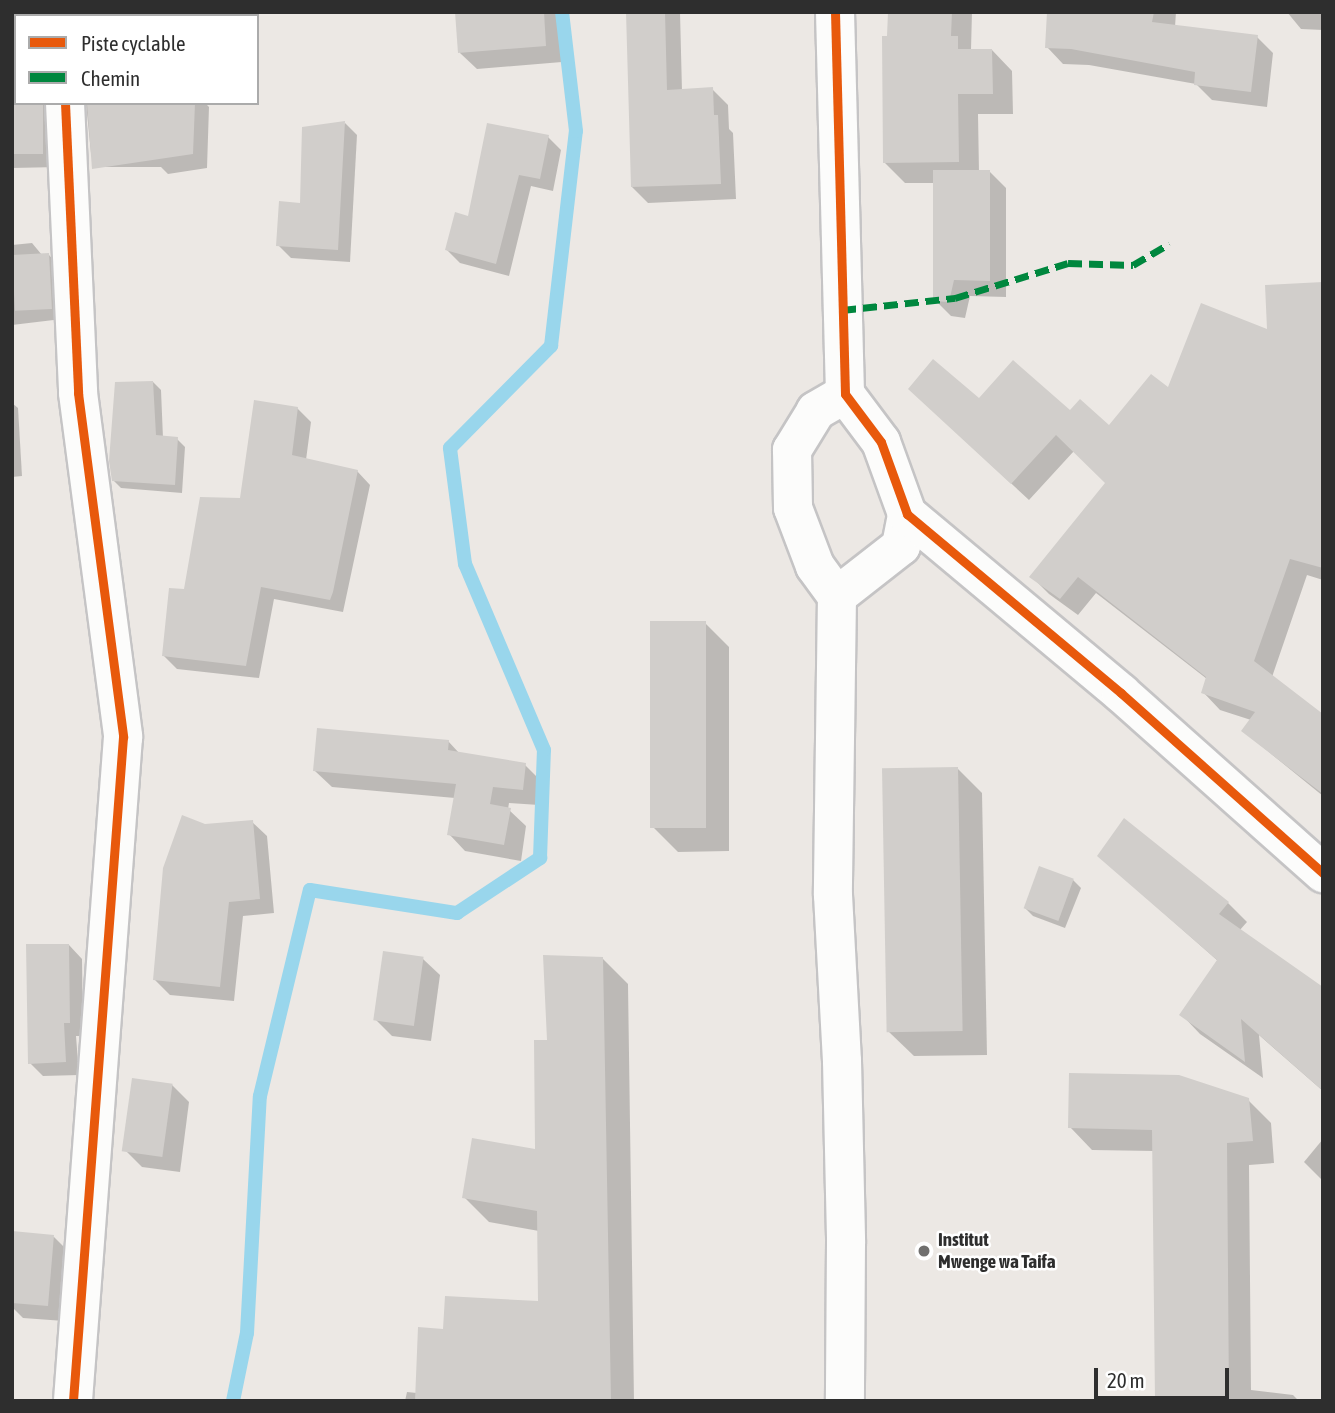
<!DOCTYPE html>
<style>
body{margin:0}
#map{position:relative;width:1335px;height:1413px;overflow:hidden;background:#ece8e4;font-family:"Asap Condensed",sans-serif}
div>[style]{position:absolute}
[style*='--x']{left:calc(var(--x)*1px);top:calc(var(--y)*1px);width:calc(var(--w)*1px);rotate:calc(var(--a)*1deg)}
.shadow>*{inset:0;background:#0003}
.stream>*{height:14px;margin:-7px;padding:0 7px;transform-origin:7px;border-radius:7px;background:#99d6ec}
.building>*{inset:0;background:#d1cecb;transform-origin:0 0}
.roads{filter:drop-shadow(2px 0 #c5c4c5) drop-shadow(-2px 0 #c5c4c5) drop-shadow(0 2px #c5c4c5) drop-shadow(0 -2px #c5c4c5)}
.street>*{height:38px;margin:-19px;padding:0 19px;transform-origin:19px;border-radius:19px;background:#fcfcfb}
.secondary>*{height:38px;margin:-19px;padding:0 19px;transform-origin:19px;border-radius:19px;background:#fcfcfb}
.quiet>*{height:7px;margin-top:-3.5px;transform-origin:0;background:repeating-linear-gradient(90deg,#00873e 0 14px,transparent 0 21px)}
.cycleway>*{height:9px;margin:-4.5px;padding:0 4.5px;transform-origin:4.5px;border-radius:4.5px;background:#e8590c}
.dots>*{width:19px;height:19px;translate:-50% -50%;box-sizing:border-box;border:4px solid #fff;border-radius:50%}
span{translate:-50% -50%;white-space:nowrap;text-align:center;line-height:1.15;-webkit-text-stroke:5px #fff;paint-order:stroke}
.poi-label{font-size:19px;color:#2e2e2e;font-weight:700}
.left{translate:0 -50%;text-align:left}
.frame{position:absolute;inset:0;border:14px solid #2e2e2e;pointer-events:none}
.legend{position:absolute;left:14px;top:14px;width:245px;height:91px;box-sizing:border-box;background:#fff;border:2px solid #ababab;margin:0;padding:9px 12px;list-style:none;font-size:21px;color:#2e2e2e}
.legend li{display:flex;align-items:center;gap:14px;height:35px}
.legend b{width:35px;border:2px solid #ababab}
.scale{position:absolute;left:1094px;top:1368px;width:135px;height:32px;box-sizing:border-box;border:4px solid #2e2e2e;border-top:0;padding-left:9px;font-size:21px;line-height:24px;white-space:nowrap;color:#2e2e2e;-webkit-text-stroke:5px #fff;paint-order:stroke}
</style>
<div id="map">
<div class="shadow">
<div style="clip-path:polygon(457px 12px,558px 12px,562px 62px,477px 69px,460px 53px)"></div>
<div style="clip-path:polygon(628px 12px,680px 12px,682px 91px,712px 89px,728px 105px,729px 129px,733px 133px,736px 199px,648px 203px,632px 187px)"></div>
<div style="clip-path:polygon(890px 12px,972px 12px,971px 50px,992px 50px,1012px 71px,1013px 114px,978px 114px,979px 172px,990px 172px,1006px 188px,1006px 297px,970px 296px,965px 318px,951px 316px,935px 300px,935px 183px,905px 183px,884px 162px)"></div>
<div style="clip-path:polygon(1049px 12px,1176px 12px,1175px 27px,1257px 37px,1273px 53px,1267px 107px,1212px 100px,1196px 84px,1089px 65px,1063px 64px,1047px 47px)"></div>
<div style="clip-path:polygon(1287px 12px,1323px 12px,1323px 30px,1301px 29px)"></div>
<div style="clip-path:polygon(12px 37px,16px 37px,16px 103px,64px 103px,59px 167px,12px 168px)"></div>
<div style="clip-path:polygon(86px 103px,205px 103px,209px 107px,207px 168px,168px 174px,161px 167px,105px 167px,91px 153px)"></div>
<div style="clip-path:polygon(345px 123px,357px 135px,350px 262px,291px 258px,278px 245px)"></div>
<div style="clip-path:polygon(548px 137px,561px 150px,553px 191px,531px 186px,509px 276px,460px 263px,447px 250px,469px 218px)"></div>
<div style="clip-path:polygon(32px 243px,42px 255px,49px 255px,59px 266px,62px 319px,12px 325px,12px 245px)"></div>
<div style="clip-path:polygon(153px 382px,161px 390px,163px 438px,177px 439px,185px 447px,182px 493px,121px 488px,113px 480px)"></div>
<div style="clip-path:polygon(1169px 390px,1323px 447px,1323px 580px,1307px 575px,1272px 677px,1323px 716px,1323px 796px,1243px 731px,1251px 720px,1220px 710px,1203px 692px,1207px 679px,1096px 593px,1078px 615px,1049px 594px,1032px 577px,1107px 483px,1074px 451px,1029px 500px,928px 406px,979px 400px,1070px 413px,1110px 428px)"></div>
<div style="clip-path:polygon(12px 403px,18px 408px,22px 476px,12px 477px)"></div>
<div style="clip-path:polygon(297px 408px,311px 422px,306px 460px,357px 471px,370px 485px,343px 612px,274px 599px,259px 678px,177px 669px,164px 656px,185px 591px)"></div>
<div style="clip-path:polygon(705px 623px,729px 647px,729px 851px,678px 852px,653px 827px)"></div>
<div style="clip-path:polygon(448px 741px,460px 754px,525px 765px,542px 782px,539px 805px,509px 803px,508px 809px,526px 826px,521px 861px,465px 851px,449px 834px,455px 798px,332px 787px,315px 771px)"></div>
<div style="clip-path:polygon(957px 768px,982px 793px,987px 1055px,914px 1056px,889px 1032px)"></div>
<div style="clip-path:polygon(1124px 820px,1228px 903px,1247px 922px,1239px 931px,1323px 989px,1323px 1091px,1259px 1035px,1263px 1078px,1200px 1034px,1182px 1015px,1218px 961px,1099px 856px)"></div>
<div style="clip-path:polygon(252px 822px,267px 836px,274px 913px,243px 916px,234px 1001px,170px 995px,155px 980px,205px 826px)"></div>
<div style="clip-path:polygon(1073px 880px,1081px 888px,1065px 928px,1033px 916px,1025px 908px)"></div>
<div style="clip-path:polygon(69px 945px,82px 959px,83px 1036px,76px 1036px,79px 1075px,43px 1076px,30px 1063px)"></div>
<div style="clip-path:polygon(423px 959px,440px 975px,431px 1041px,392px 1036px,376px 1020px)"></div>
<div style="clip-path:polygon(603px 959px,628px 984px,634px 1401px,405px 1401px,407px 1392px,417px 1393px,445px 1331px,540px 1303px,539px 1231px,489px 1222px,464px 1197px,537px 1151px,549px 1041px)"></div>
<div style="clip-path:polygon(172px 1085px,189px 1102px,180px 1172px,142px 1167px,125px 1150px)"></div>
<div style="clip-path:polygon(1248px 1100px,1271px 1123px,1274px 1163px,1249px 1165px,1251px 1390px,1293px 1395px,1299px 1401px,1156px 1401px,1154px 1151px,1092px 1150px,1070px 1127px)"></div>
<div style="clip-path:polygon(1323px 1139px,1323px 1181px,1304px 1162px)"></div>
<div style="clip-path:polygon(54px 1237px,70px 1253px,64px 1321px,23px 1318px,12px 1307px,12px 1242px)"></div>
</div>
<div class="stream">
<div style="--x:233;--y:1401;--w:69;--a:-78.4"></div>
<div style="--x:247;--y:1333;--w:237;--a:-86.9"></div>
<div style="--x:260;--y:1096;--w:212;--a:-76.4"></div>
<div style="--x:310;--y:890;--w:149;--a:8.9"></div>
<div style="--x:457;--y:913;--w:100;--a:-33.5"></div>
<div style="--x:540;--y:858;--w:108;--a:-87.9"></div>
<div style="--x:544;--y:750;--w:202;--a:-113"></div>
<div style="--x:465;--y:564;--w:117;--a:-97.4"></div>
<div style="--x:450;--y:448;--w:144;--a:-45.3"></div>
<div style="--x:551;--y:346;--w:216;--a:-83.4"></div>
<div style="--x:576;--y:131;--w:120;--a:-96.7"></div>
</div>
<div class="building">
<div style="clip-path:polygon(455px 12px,544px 12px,546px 46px,458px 53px)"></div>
<div style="clip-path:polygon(626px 12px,665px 12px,667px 90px,713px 87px,714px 115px,718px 115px,721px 184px,631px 187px)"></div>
<div style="clip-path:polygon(888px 12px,952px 12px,951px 36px,958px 36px,958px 49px,992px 49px,993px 94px,958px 94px,959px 162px,883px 163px,882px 36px,887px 36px)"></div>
<div style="clip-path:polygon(1047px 12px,1154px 12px,1152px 22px,1258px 35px,1251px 92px,1194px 85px,1195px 72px,1071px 49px,1045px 48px)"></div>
<div style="left:12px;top:103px;width:31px;height:51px"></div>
<div style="clip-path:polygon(87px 103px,195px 103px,193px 154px,92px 169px)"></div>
<div style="clip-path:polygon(345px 121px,338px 250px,276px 246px,279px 201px,300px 203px,302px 127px)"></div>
<div style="clip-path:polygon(487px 123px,549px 135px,540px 179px,519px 175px,496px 264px,445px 250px,455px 212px,468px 216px)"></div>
<div style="clip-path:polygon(933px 170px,990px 170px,990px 281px,954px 280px,949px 302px,933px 301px)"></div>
<div style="left:49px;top:253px;width:56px;height:37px;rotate:87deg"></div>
<div style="clip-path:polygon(1323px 282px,1323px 568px,1290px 559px,1254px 661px,1323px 714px,1323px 794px,1241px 731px,1255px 712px,1201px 693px,1206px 677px,1078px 577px,1060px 599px,1029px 577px,1105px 483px,1056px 435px,1011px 484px,908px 389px,933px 359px,979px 398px,1013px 360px,1070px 410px,1080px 399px,1109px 425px,1151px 374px,1168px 387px,1201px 303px,1267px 329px,1265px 285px)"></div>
<div style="clip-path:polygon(153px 381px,156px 435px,178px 437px,175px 485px,112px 481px,109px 461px,115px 382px)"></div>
<div style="clip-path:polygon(254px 400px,298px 407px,292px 455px,358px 470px,333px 592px,330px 600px,261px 587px,246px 666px,162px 656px,169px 588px,184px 589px,200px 497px,240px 498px)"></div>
<div style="left:650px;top:621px;width:56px;height:207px"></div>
<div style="clip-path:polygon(317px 728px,449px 740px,448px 750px,526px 763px,523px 790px,493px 787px,490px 804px,511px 808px,504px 845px,447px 835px,456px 784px,313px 771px)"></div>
<div style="left:958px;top:767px;width:264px;height:76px;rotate:89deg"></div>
<div style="clip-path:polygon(182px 815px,205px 824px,253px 820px,260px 899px,229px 902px,220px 987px,153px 980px,163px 868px)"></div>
<div style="clip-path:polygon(1124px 818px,1229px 902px,1219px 914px,1323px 987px,1323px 1091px,1241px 1019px,1245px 1062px,1179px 1015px,1217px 960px,1097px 856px)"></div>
<div style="left:1039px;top:866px;width:37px;height:45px;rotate:20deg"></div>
<div style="clip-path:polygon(26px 944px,69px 944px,70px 1023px,64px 1023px,66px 1062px,28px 1064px)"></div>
<div style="left:383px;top:951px;width:41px;height:70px;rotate:8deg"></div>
<div style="clip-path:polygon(543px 955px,603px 957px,611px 1401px,415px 1401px,418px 1327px,443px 1329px,445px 1296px,538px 1301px,537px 1211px,462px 1198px,472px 1138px,535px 1149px,534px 1040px,547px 1040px)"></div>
<div style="clip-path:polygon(1069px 1073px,1179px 1075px,1249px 1098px,1253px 1141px,1227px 1143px,1229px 1401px,1155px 1401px,1152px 1130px,1068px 1128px)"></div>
<div style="left:132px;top:1078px;width:41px;height:74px;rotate:8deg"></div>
<div style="clip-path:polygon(12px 1231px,54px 1235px,48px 1306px,12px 1303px)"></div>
</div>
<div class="roads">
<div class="street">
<div style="--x:63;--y:12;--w:4;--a:90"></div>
<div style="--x:65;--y:103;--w:290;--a:87.4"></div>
<div style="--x:78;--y:393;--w:347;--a:82.5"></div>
<div style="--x:123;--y:737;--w:666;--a:94.31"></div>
<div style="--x:845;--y:394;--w:34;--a:150"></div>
<div style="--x:816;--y:411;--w:46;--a:121.6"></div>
<div style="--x:792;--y:450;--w:58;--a:89"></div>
<div style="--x:793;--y:508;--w:62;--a:69.2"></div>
<div style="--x:815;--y:566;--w:37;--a:54"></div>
<div style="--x:837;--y:596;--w:81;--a:-38"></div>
<div style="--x:901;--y:546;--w:33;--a:-79"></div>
<div style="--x:837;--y:596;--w:299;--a:90.8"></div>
<div style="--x:833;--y:895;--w:166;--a:86.9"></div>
<div style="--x:842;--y:1061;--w:182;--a:88.7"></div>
<div style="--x:846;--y:1243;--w:158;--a:90.4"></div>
</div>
<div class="secondary">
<div style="--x:835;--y:12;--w:382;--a:88.5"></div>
<div style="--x:845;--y:394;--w:60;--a:53.1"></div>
<div style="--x:881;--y:442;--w:77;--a:70.1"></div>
<div style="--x:907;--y:514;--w:279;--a:39.9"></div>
<div style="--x:1121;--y:693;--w:271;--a:41.7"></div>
</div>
</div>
<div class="quiet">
<div style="--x:842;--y:310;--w:114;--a:-6.1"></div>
<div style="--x:955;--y:298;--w:118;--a:-17.2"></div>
<div style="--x:1068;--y:263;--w:65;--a:1.8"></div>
<div style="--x:1133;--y:265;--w:42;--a:-30.3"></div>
</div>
<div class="cycleway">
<div style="--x:835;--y:12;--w:382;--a:88.5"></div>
<div style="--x:845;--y:394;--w:60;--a:53.1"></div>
<div style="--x:881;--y:442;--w:77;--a:70.1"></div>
<div style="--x:907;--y:514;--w:279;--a:39.9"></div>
<div style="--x:1121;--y:693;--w:271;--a:41.7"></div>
<div style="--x:65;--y:103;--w:290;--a:87.4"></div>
<div style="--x:78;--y:393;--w:347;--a:82.5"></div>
<div style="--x:123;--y:737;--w:666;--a:94.31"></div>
</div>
<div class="dots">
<div style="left:924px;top:1251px;background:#706f6e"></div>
</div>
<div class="poi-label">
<span class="left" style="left:938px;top:1251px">Institut<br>Mwenge wa Taifa</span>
</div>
<div class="frame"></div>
<ul class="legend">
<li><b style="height:9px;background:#e8590c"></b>Piste cyclable</li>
<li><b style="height:9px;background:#00873e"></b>Chemin</li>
</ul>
<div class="scale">20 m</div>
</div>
